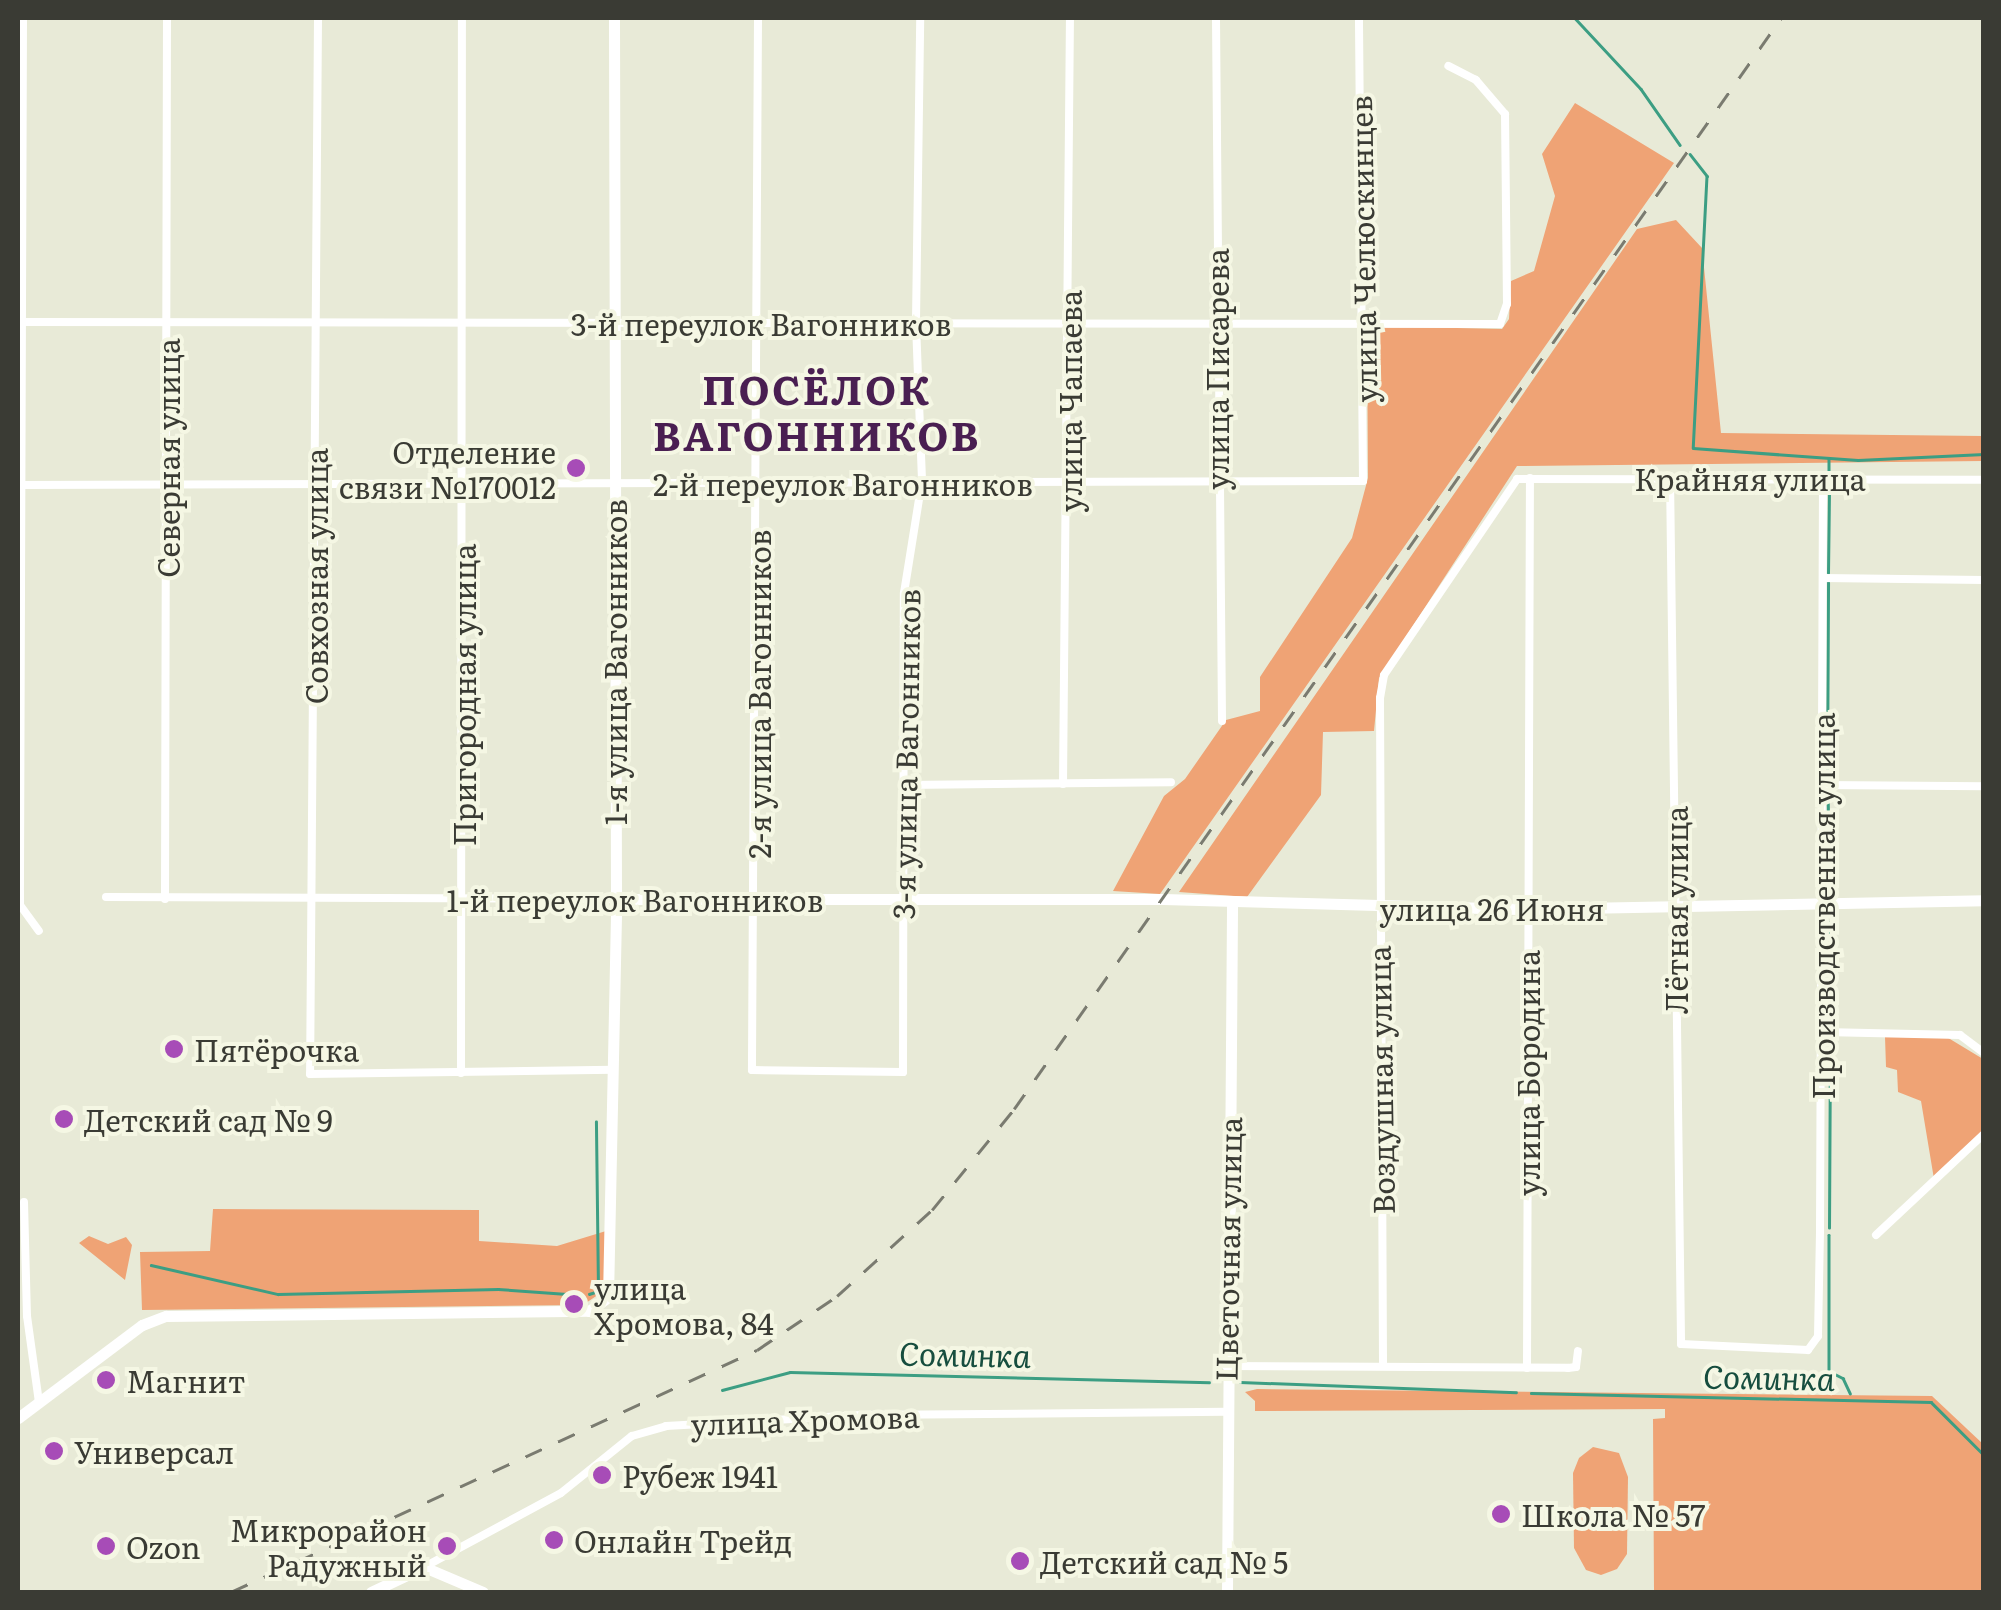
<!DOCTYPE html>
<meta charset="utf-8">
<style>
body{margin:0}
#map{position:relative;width:2001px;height:1610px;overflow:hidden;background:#e8ead7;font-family:Literata,serif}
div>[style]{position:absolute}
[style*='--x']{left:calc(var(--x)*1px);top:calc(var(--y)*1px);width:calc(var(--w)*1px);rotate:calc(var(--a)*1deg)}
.green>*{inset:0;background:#efa375}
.stream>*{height:2.5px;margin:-1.25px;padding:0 1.25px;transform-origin:1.25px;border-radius:1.25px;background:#3c9e83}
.street>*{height:8px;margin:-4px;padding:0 4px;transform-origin:4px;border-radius:4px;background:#fff}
.secondary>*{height:11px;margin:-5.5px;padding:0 5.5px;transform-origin:5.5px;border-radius:5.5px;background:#fff}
.rail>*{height:2.5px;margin-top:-1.25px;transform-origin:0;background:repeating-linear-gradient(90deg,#7a7b70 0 18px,transparent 0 36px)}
.dots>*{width:28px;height:28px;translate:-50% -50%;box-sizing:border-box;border:5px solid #f5f7e4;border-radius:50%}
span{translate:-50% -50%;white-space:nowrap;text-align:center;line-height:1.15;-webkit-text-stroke:8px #f5f7e4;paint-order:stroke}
.street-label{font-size:30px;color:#3a3b34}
.poi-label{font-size:30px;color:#3a3b34}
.right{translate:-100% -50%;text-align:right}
.left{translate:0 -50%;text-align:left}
.water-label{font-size:32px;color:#174e3f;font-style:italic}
.district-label{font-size:40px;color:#4a1f52;font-weight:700;letter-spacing:2.5px}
.frame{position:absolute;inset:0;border:20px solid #3a3b34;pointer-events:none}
</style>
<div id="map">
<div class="green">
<div style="clip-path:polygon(1575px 103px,1674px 163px,1160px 894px,1113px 891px,1164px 796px,1185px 779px,1226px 720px,1260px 711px,1260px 677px,1352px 538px,1368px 478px,1367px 326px,1502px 329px,1509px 319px,1511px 281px,1534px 271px,1555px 196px,1542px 154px)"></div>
<div style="clip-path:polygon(1676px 220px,1702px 248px,1721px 433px,1983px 436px,1983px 461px,1517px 466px,1379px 678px,1374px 731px,1323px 732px,1321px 795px,1247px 897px,1179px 892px,1637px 229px)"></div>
<div style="clip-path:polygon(1945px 1036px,1983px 1059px,1983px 1130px,1934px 1179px,1921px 1101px,1898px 1092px,1897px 1070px,1886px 1067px,1885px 1037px)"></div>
<div style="clip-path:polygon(213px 1209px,479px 1210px,479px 1241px,557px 1246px,606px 1231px,605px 1290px,583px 1305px,142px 1310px,140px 1252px,210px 1251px)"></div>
<div style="clip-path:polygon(89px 1236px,108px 1244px,126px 1237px,132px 1245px,125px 1280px,79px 1243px)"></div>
<div style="clip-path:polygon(1257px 1389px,1932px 1396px,1983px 1444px,1983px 1592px,1654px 1592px,1653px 1419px,1665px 1418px,1665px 1409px,1255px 1411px,1255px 1401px,1245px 1392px)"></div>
<div style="clip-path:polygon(1593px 1447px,1619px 1453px,1628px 1477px,1627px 1554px,1617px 1569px,1601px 1575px,1586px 1570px,1574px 1548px,1573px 1473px,1579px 1458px)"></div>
</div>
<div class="stream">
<div style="--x:1575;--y:18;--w:97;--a:47.1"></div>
<div style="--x:1641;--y:89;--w:68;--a:55.1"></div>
<div style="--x:1690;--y:154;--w:28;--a:52"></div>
<div style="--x:1707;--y:176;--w:272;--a:92.9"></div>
<div style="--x:1693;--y:448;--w:165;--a:4.2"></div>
<div style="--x:1858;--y:460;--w:126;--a:-2.7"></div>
<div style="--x:1829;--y:459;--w:12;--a:90"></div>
<div style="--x:1828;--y:573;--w:86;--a:-89.3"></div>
<div style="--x:1827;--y:782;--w:199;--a:-89.7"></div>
<div style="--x:1828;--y:790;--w:100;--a:88.9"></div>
<div style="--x:1830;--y:1028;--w:105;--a:-90"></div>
<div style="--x:1829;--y:1228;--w:191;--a:-89.7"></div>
<div style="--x:1829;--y:1235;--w:136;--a:90"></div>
<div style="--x:1829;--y:1371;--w:16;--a:27"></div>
<div style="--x:1843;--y:1378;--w:17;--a:65"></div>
<div style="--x:151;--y:1265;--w:130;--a:12.9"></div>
<div style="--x:278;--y:1294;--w:220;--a:-1.3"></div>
<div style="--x:498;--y:1289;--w:83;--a:4.1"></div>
<div style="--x:589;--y:1294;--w:9;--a:-18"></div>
<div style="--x:598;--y:1291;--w:169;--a:-90.7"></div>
<div style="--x:1240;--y:1382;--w:276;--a:2.1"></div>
<div style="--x:722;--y:1390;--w:70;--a:-14.8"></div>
<div style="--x:790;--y:1372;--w:419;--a:1.4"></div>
<div style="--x:1531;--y:1393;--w:400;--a:1.3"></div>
<div style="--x:1931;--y:1402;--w:75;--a:45"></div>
</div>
<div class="street">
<div style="--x:23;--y:18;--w:874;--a:90.2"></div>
<div style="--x:20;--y:892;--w:13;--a:90"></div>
<div style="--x:20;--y:905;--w:32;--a:54"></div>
<div style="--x:318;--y:18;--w:1056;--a:90.43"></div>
<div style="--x:310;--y:1074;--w:303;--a:-0.8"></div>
<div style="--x:758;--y:18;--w:1052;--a:90.33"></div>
<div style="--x:752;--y:1070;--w:151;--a:0.8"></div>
<div style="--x:903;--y:1072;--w:479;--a:-89.9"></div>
<div style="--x:904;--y:593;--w:114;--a:-80.9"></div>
<div style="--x:922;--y:480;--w:159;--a:-92.2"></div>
<div style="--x:916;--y:321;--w:303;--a:-89.2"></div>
<div style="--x:1216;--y:18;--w:703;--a:89.51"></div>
<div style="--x:23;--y:322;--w:1477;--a:0.08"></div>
<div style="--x:1500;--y:324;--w:21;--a:-71"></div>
<div style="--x:1507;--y:304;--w:190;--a:-90.6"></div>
<div style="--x:1505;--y:114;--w:45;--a:-130.5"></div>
<div style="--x:1476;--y:80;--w:31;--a:-153"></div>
<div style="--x:1670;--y:476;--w:868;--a:89.27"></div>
<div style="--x:1681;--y:1344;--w:127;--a:2.7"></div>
<div style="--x:1808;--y:1350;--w:17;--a:-54"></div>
<div style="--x:1818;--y:1336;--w:104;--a:-88.9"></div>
<div style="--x:1820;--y:1232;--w:756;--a:-89.77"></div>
<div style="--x:24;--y:485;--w:1339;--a:-0.17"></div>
<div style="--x:1363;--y:481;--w:463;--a:-90.5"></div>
<div style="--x:1823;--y:578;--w:161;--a:0.7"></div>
<div style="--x:1063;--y:784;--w:766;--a:-89.48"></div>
<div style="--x:905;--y:785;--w:266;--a:-0.6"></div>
<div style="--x:1822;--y:785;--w:162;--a:0.4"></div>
<div style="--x:106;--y:897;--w:510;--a:0.22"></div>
<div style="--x:165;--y:899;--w:881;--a:-89.87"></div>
<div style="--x:1823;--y:1032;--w:137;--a:1.3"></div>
<div style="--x:1960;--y:1035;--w:30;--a:37"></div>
<div style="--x:461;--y:1073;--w:1055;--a:-89.95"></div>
<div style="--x:24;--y:1202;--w:114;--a:88.5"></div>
<div style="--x:27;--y:1316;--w:88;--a:82.1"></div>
<div style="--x:1876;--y:1235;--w:148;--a:-43.1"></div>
<div style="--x:1383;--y:1363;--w:665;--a:-90.26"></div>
<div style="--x:1380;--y:698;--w:23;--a:-80"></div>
<div style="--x:1384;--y:675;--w:237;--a:-55.8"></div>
<div style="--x:1517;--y:479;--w:467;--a:0.1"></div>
<div style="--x:1226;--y:1366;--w:342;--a:0.3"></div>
<div style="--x:1568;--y:1368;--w:8;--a:-7"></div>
<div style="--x:1576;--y:1367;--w:16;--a:-83"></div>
<div style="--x:1527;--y:1368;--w:890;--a:-89.81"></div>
<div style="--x:426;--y:1566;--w:153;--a:-28.4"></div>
<div style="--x:561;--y:1493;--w:91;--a:-38.8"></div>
<div style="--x:632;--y:1436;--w:35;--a:-16"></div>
<div style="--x:666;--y:1426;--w:195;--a:-3.2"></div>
<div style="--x:861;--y:1415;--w:365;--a:-0.5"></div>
</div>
<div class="secondary">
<div style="--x:616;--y:899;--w:547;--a:0"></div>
<div style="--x:1163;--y:899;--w:364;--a:1.6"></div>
<div style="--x:1527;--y:909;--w:457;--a:-1.1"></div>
<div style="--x:18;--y:1418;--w:155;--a:-36.9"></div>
<div style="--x:142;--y:1325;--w:26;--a:-21"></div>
<div style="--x:166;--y:1316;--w:423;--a:-0.7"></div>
<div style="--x:589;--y:1311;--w:24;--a:-36"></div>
<div style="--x:608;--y:1297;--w:398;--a:-88.8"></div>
<div style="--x:616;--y:899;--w:881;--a:-90.13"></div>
<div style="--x:371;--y:1592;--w:59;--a:-25.3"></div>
<div style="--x:424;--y:1567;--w:64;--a:23"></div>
<div style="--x:1227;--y:1592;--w:687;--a:-89.58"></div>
</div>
<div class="rail">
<div style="--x:231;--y:1592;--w:579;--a:-24.71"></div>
<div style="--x:757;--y:1350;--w:97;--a:-34"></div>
<div style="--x:837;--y:1296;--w:128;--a:-42.2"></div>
<div style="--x:932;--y:1210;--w:130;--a:-50.9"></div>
<div style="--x:1014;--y:1109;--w:1334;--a:-54.89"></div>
</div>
<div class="dots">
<div style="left:576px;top:468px;background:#a74cb7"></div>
<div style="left:174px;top:1049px;background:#a74cb7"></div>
<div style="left:64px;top:1119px;background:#a74cb7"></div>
<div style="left:574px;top:1304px;background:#a74cb7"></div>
<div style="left:106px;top:1380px;background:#a74cb7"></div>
<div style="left:54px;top:1451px;background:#a74cb7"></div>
<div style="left:602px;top:1475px;background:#a74cb7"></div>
<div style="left:1501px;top:1514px;background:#a74cb7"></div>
<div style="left:554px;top:1540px;background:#a74cb7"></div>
<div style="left:106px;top:1546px;background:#a74cb7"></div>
<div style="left:447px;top:1546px;background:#a74cb7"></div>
<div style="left:1020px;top:1561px;background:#a74cb7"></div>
</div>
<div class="street-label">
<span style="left:1362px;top:249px;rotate:-91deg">улица Челюскинцев</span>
<span style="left:761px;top:323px">3-й переулок Вагонников</span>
<span style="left:1216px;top:369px;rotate:-90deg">улица Писарева</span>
<span style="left:1069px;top:401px;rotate:-90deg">улица Чапаева</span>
<span style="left:167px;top:458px;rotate:-90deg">Северная улица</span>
<span style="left:1750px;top:478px">Крайняя улица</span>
<span style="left:843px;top:483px">2-й переулок Вагонников</span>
<span style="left:315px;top:576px;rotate:-90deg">Совхозная улица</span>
<span style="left:614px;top:662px;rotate:-90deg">1-я улица Вагонников</span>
<span style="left:758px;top:694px;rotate:-90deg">2-я улица Вагонников</span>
<span style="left:463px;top:695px;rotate:-90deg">Пригородная улица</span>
<span style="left:905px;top:754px;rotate:-89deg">3-я улица Вагонников</span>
<span style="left:635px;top:899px">1-й переулок Вагонников</span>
<span style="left:1822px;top:906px;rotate:-90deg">Производственная улица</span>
<span style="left:1492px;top:908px">улица 26 Июня</span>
<span style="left:1675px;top:910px;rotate:-90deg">Лётная улица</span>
<span style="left:1527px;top:1073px;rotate:-90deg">улица Бородина</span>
<span style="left:1380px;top:1080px;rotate:-91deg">Воздушная улица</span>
<span style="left:1227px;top:1249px;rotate:-89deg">Цветочная улица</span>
<span style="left:805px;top:1419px;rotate:-2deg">улица Хромова</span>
</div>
<div class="poi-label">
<span class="right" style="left:556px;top:468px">Отделение<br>связи №170012</span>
<span class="left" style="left:194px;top:1049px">Пятёрочка</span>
<span class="left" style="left:84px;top:1119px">Детский сад № 9</span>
<span class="left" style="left:594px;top:1304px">улица<br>Хромова, 84</span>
<span class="left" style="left:126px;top:1380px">Магнит</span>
<span class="left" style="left:74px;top:1451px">Универсал</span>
<span class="left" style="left:622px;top:1475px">Рубеж 1941</span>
<span class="left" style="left:1521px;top:1514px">Школа № 57</span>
<span class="right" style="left:427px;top:1546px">Микрорайон<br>Радужный</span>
<span class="left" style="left:574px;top:1540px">Онлайн Трейд</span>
<span class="left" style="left:126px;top:1546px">Ozon</span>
<span class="left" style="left:1040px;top:1561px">Детский сад № 5</span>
</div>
<div class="water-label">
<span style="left:965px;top:1353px;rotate:1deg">Соминка</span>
<span style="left:1769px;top:1376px;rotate:1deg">Соминка</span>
</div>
<div class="district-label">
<span style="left:817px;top:411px">ПОСЁЛОК<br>ВАГОННИКОВ</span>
</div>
<div class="frame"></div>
</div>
